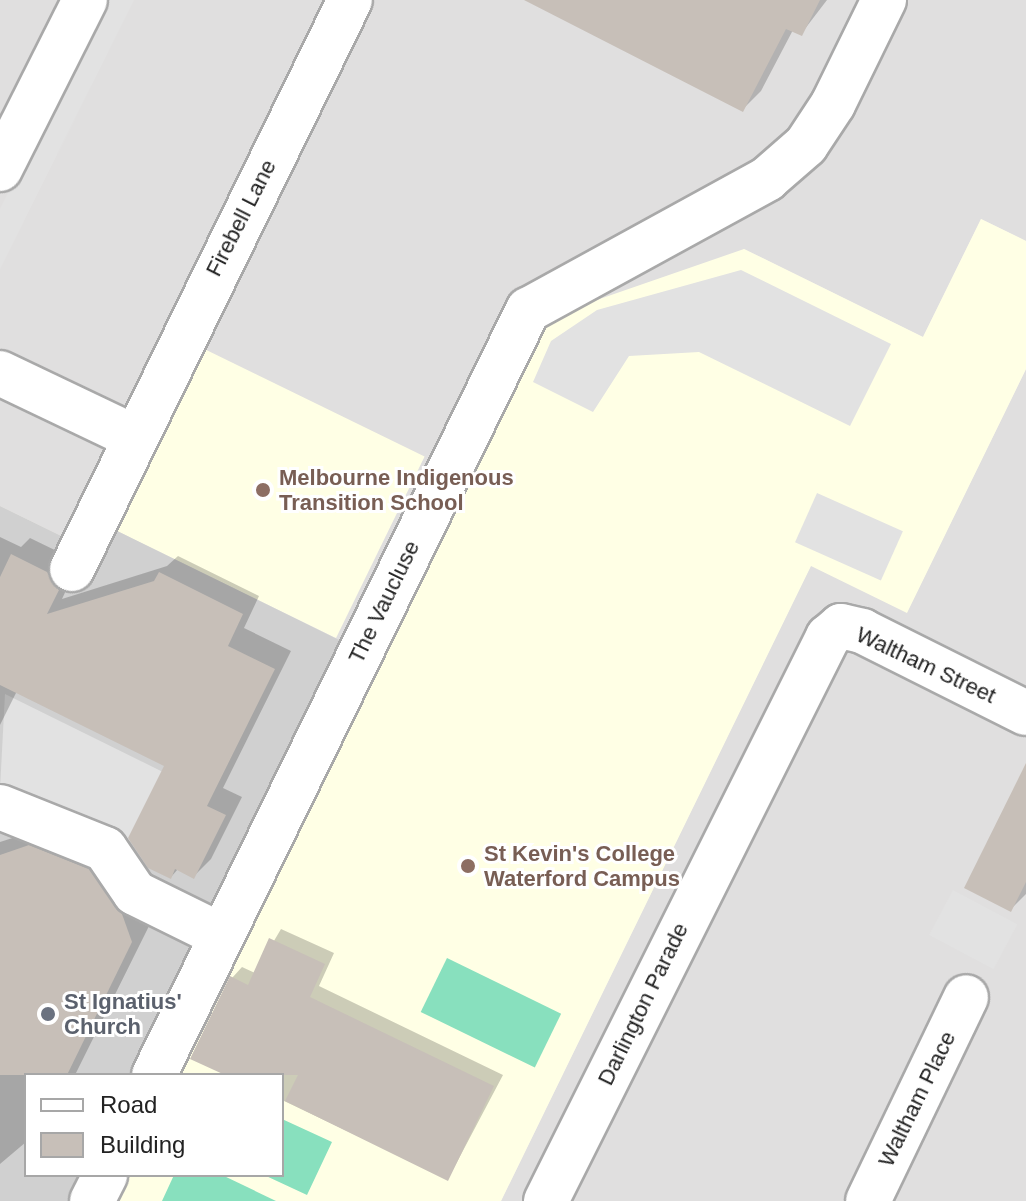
<!DOCTYPE html>
<style>
body{margin:0}
#map{position:relative;width:1026px;height:1201px;overflow:hidden;background:#f2efe9;font-family:Helvetica,sans-serif}
div>[style]{position:absolute}
[style*='--x']{left:calc(var(--x)*1px);top:calc(var(--y)*1px);width:calc(var(--w)*1px);rotate:calc(var(--a)*1deg)}
.residential>*{inset:0;background:#e0dfdf}
.education>*{inset:0;background:#ffffe5;transform-origin:0 0}
.religious>*{inset:0;background:#d0d0d0}
.pitch>*{inset:0;background:#88e0be;transform-origin:0 0}
.parking>*{inset:0;background:#e2e2e2;transform-origin:0 0}
.shadow>*{inset:0;background:#0003}
.building>*{inset:0;background:#c7bfb8}
.roads{filter:drop-shadow(2px 0 #a9a9a9) drop-shadow(-2px 0 #a9a9a9) drop-shadow(0 2px #a9a9a9) drop-shadow(0 -2px #a9a9a9)}
.minor>*{height:44px;margin:-22px;padding:0 22px;transform-origin:22px;border-radius:22px;background:#fff}
.dots>*{width:22px;height:22px;translate:-50% -50%;box-sizing:border-box;border:4px solid #fff;border-radius:50%}
span{translate:-50% -50%;white-space:nowrap;text-align:center;line-height:1.15;-webkit-text-stroke:6px #fff;paint-order:stroke}
.street-label{font-size:22px;color:#222}
.education-label{font-size:22px;color:#785e54;font-weight:700}
.left{translate:0 -50%;text-align:left}
.worship-label{font-size:22px;color:#5b616d;font-weight:700}
.legend{position:absolute;left:24px;top:1073px;width:260px;height:104px;box-sizing:border-box;background:#fff;border:2px solid #a7a7a7;margin:0;padding:10px 14px;list-style:none;font-size:24px;color:#222}
.legend li{display:flex;align-items:center;gap:16px;height:40px}
.legend b{width:40px;border:2px solid #a7a7a7}
</style>
<div id="map">
<div class="residential">
<div style="clip-path:polygon(0 0,1026px 0,1026px 241px,981px 219px,923px 337px,744px 249px,374px 657px,335px 638px,424px 457px,88px 549px,0 506px)"></div>
<div style="clip-path:polygon(1026px 369px,1026px 1201px,501px 1201px,811px 565px,907px 612px)"></div>
</div>
<div class="education">
<div style="clip-path:polygon(981px 219px,1026px 241px,1026px 369px,907px 613px,811px 566px,501px 1201px,108px 1201px,121px 1175px,282px 1175px,282px 1075px,170px 1075px,539px 320px,744px 249px,923px 337px)"></div>
<div style="left:190px;top:342px;width:261px;height:202px;rotate:26deg"></div>
</div>
<div class="religious">
<div style="clip-path:polygon(0 506px,88px 549px,101px 523px,374px 657px,170px 1075px,26px 1075px,26px 1175px,121px 1175px,108px 1201px,0 1201px)"></div>
</div>
<div class="pitch">
<div style="left:447px;top:958px;width:127px;height:60px;rotate:26deg"></div>
<div style="clip-path:polygon(282px 1119px,332px 1142px,307px 1195px,264px 1175px,282px 1175px)"></div>
<div style="clip-path:polygon(174px 1175px,222px 1175px,276px 1201px,162px 1201px)"></div>
</div>
<div class="parking">
<div style="clip-path:polygon(104px 0,134px 0,0 269px,0 209px)"></div>
<div style="clip-path:polygon(741px 270px,891px 344px,850px 426px,699px 352px,629px 356px,593px 412px,533px 382px,551px 341px,597px 310px)"></div>
<div style="left:817px;top:493px;width:94px;height:54px;rotate:24deg"></div>
<div style="clip-path:polygon(5px 694px,163px 772px,125px 850px,0 789px)"></div>
<div style="left:953px;top:890px;width:73px;height:51px;rotate:28deg"></div>
</div>
<div class="shadow">
<div style="clip-path:polygon(528px 0,827px 0,801px 34px,793px 30px,761px 91px,743px 109px)"></div>
<div style="clip-path:polygon(0 537px,21px 547px,30px 538px,65px 555px,75px 571px,62px 599px,167px 566px,178px 556px,259px 596px,244px 628px,291px 651px,223px 788px,242px 797px,211px 859px,194px 876px,178px 869px,171px 877px,166px 765px,17px 691px,0 725px)"></div>
<div style="clip-path:polygon(1026px 771px,1026px 894px,1011px 909px)"></div>
<div style="clip-path:polygon(50px 826px,152px 920px,75px 1075px,26px 1075px,26px 1142px,0 1164px,0 842px)"></div>
<div style="clip-path:polygon(281px 929px,334px 953px,319px 986px,503px 1075px,448px 1179px,282px 1100px,282px 1075px,229px 1075px,232px 978px,242px 967px,255px 973px)"></div>
</div>
<div class="building">
<div style="clip-path:polygon(524px 0,820px 0,802px 36px,786px 29px,743px 112px)"></div>
<div style="clip-path:polygon(11px 554px,47px 572px,59px 590px,47px 614px,154px 581px,159px 572px,243px 614px,228px 646px,275px 669px,207px 806px,226px 815px,194px 879px,175px 869px,171px 879px,148px 868px,128px 838px,164px 766px,0 685px,0 577px)"></div>
<div style="clip-path:polygon(1026px 763px,1026px 882px,1011px 912px,964px 888px)"></div>
<div style="clip-path:polygon(29px 845px,89px 869px,122px 914px,132px 942px,67px 1075px,0 1075px,0 855px)"></div>
<div style="clip-path:polygon(269px 938px,325px 964px,310px 997px,494px 1086px,448px 1181px,285px 1101px,298px 1075px,225px 1075px,190px 1059px,230px 976px,248px 985px)"></div>
</div>
<div class="roads">
<div class="minor">
<div style="--x:0;--y:169;--w:189;--a:-63.3"></div>
<div style="--x:0;--y:373;--w:146;--a:25.5"></div>
<div style="--x:72;--y:569;--w:633;--a:-63.96"></div>
<div style="--x:0;--y:807;--w:113;--a:21.8"></div>
<div style="--x:105;--y:849;--w:53;--a:55.7"></div>
<div style="--x:135;--y:893;--w:95;--a:26.3"></div>
<div style="--x:154;--y:1075;--w:852;--a:-63.95"></div>
<div style="--x:528;--y:310;--w:273;--a:-28.7"></div>
<div style="--x:767;--y:179;--w:52;--a:-41.1"></div>
<div style="--x:806;--y:145;--w:49;--a:-56.6"></div>
<div style="--x:833;--y:104;--w:116;--a:-63.9"></div>
<div style="--x:92;--y:1201;--w:29;--a:-63"></div>
<div style="--x:546;--y:1201;--w:631;--a:-63.43"></div>
<div style="--x:828;--y:637;--w:17;--a:-40"></div>
<div style="--x:841;--y:626;--w:22;--a:13"></div>
<div style="--x:862;--y:631;--w:183;--a:26.6"></div>
<div style="--x:868;--y:1201;--w:226;--a:-64.3"></div>
</div>
</div>
<div class="dots">
<div style="left:263px;top:490px;background:#8d6e63"></div>
<div style="left:468px;top:866px;background:#8d6e63"></div>
<div style="left:48px;top:1014px;background:#6b7280"></div>
</div>
<div class="street-label">
<span style="left:241px;top:218px;rotate:-63deg">Firebell Lane</span>
<span style="left:384px;top:602px;rotate:-64deg">The Vaucluse</span>
<span style="left:926px;top:665px;rotate:25deg">Waltham Street</span>
<span style="left:643px;top:1004px;rotate:-64deg">Darlington Parade</span>
<span style="left:917px;top:1099px;rotate:-64deg">Waltham Place</span>
</div>
<div class="education-label">
<span class="left" style="left:279px;top:490px">Melbourne Indigenous<br>Transition School</span>
<span class="left" style="left:484px;top:866px">St Kevin's College<br>Waterford Campus</span>
</div>
<div class="worship-label">
<span class="left" style="left:64px;top:1014px">St Ignatius'<br>Church</span>
</div>
<ul class="legend">
<li><b style="height:10px;background:#fff"></b>Road</li>
<li><b style="height:22px;background:#c7bfb8"></b>Building</li>
</ul>
</div>
